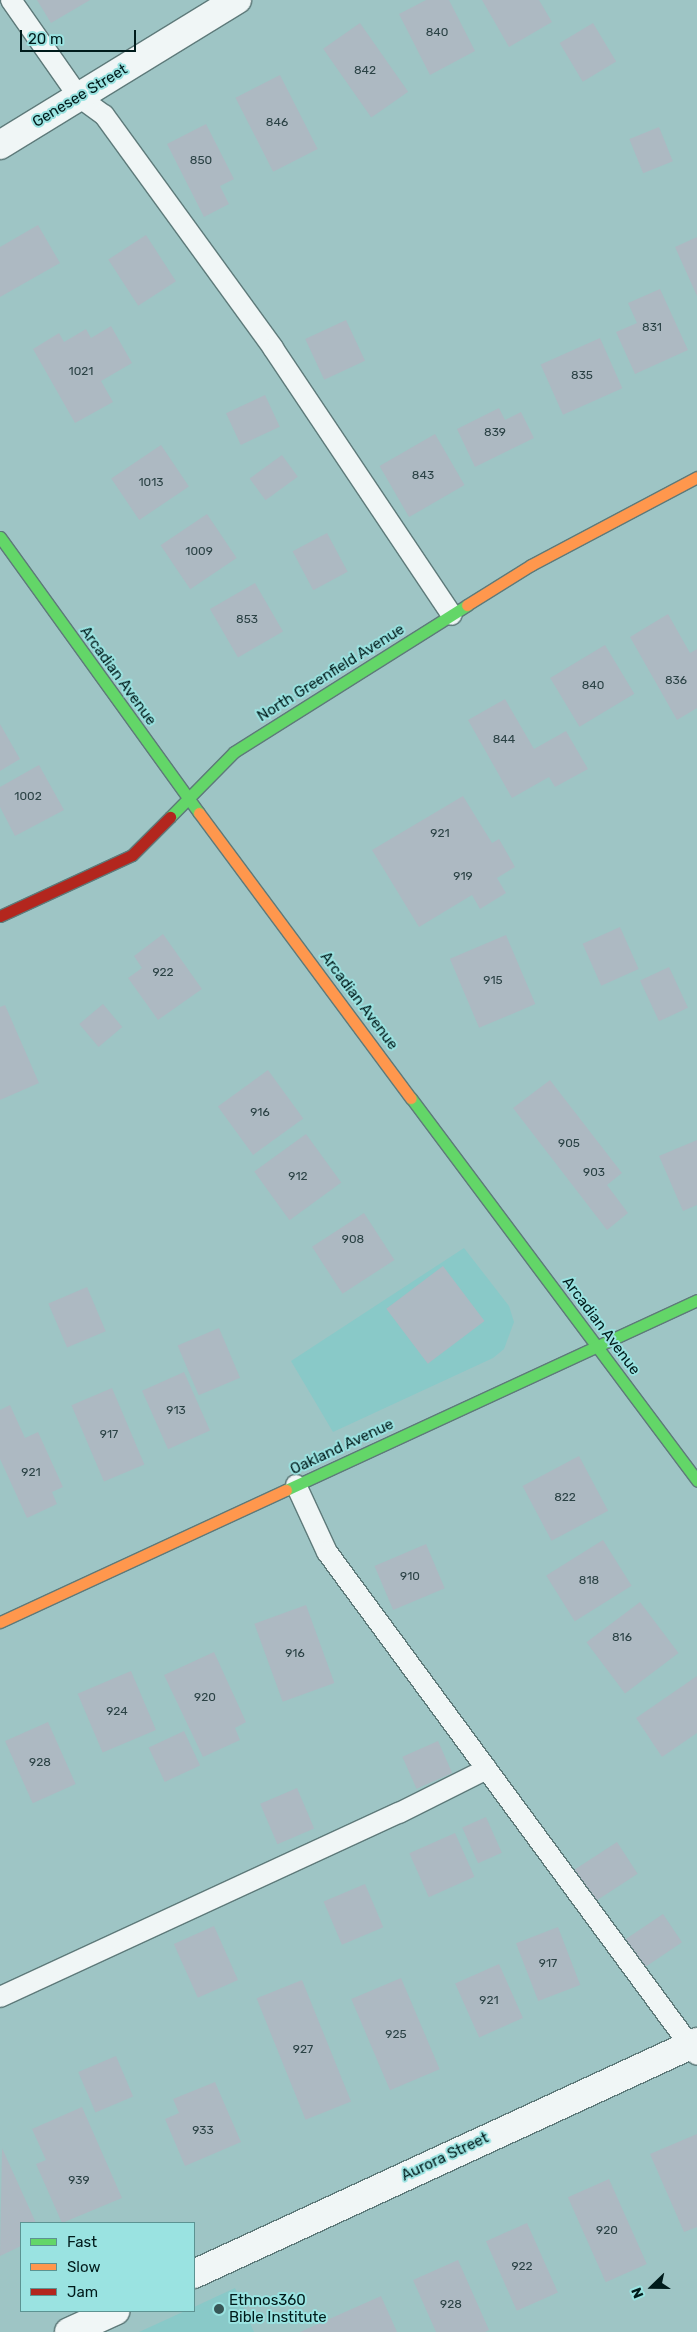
<!DOCTYPE html>
<style>
body{margin:0}
#map{position:relative;width:697px;height:2332px;overflow:hidden;background:#9ec5c5;font-family:Rubik,sans-serif}
div>[style]{position:absolute}
[style*='--x']{left:calc(var(--x)*1px);top:calc(var(--y)*1px);width:calc(var(--w)*1px);rotate:calc(var(--a)*1deg)}
.built>*{inset:0;background:#89c9c8}
.building>*{inset:0;background:#adb9c2;transform-origin:0 0}
.roads{filter:drop-shadow(1px 0 #5e7a7a) drop-shadow(-1px 0 #5e7a7a) drop-shadow(0 1px #5e7a7a) drop-shadow(0 -1px #5e7a7a)}
.lane>*{height:20px;margin:-10px;padding:0 10px;transform-origin:10px;border-radius:10px;background:#f0f6f6}
.street>*{height:28px;margin:-14px;padding:0 14px;transform-origin:14px;border-radius:14px;background:#f0f6f6}
.fast>*{height:11px;margin:-5.5px;padding:0 5.5px;transform-origin:5.5px;border-radius:5.5px;background:#63d668}
.slow>*{height:11px;margin:-5.5px;padding:0 5.5px;transform-origin:5.5px;border-radius:5.5px;background:#ff974d}
.jam>*{height:11px;margin:-5.5px;padding:0 5.5px;transform-origin:5.5px;border-radius:5.5px;background:#b3261e}
.dots>*{width:14px;height:14px;translate:-50% -50%;box-sizing:border-box;border:2px solid #9ae3e1;border-radius:50%}
span{translate:-50% -50%;white-space:nowrap;text-align:center;line-height:1.15;-webkit-text-stroke:4px #9ae3e1;paint-order:stroke}
.number-label{font-size:12px;color:#2b4245}
.number-label span{-webkit-text-stroke-width:0}
.street-label{font-size:15px;color:#001b1b}
.poi-label{font-size:15px;color:#001b1b}
.left{translate:0 -50%;text-align:left}
.legend{position:absolute;left:20px;top:2222px;width:175px;height:90px;box-sizing:border-box;background:#9ae3e1;border:1px solid #5c9392;margin:0;padding:6px 9px;list-style:none;font-size:15px;color:#001b1b}
.legend li{display:flex;align-items:center;gap:10px;height:25px}
.legend b{width:25px;border:1px solid #5c9392}
.north{position:absolute;left:627px;top:2262px;width:50px;height:50px;-webkit-text-stroke:4px #9ae3e1;paint-order:stroke;rotate:248deg;font-size:14px;font-weight:700;line-height:20px;text-align:center;color:#001b1b}
.north::after{content:'';display:block;margin:auto;width:18px;height:22px;background:#001b1b;clip-path:polygon(50% 0,100% 100%,50% 72%,0 100%)}
.scale{position:absolute;left:20px;top:30px;width:116px;height:22px;box-sizing:border-box;border:2px solid #001b1b;border-top:0;padding-left:6px;font-size:15px;line-height:18px;white-space:nowrap;color:#001b1b;-webkit-text-stroke:4px #9ae3e1;paint-order:stroke}
</style>
<div id="map">
<div class="built">
<div style="clip-path:polygon(464px 1248px,509px 1306px,514px 1322px,504px 1349px,493px 1358px,333px 1432px,291px 1361px)"></div>
<div style="clip-path:polygon(235px 2288px,254px 2332px,139px 2332px,185px 2311px,194px 2311px,194px 2307px)"></div>
</div>
<div class="building">
<div style="clip-path:polygon(37px 0,90px 0,51px 23px)"></div>
<div style="clip-path:polygon(426px 0,449px 0,475px 51px,430px 75px,399px 14px)"></div>
<div style="clip-path:polygon(482px 0,539px 0,552px 22px,509px 47px)"></div>
<div style="left:360px;top:23px;width:84px;height:45px;rotate:55deg"></div>
<div style="left:593px;top:23px;width:45px;height:39px;rotate:59deg"></div>
<div style="left:280px;top:75px;width:83px;height:50px;rotate:63deg"></div>
<div style="clip-path:polygon(206px 124px,234px 179px,220px 186px,229px 204px,204px 217px,167px 144px)"></div>
<div style="left:659px;top:127px;width:37px;height:32px;rotate:68deg"></div>
<div style="clip-path:polygon(38px 225px,60px 263px,0 297px,0 247px)"></div>
<div style="left:146px;top:235px;width:55px;height:45px;rotate:57deg"></div>
<div style="clip-path:polygon(697px 237px,697px 296px,675px 247px)"></div>
<div style="clip-path:polygon(660px 289px,688px 350px,635px 374px,616px 332px,637px 323px,628px 303px)"></div>
<div style="left:346px;top:320px;width:45px;height:45px;rotate:65deg"></div>
<div style="clip-path:polygon(111px 326px,132px 363px,101px 381px,113px 402px,75px 423px,33px 349px,59px 333px,64px 342px,86px 329px,91px 338px)"></div>
<div style="left:600px;top:338px;width:55px;height:65px;rotate:66deg"></div>
<div style="left:265px;top:395px;width:35px;height:43px;rotate:65deg"></div>
<div style="clip-path:polygon(499px 408px,505px 420px,521px 412px,534px 438px,475px 467px,457px 429px)"></div>
<div style="left:435px;top:434px;width:59px;height:64px;rotate:60deg"></div>
<div style="left:161px;top:445px;width:50px;height:60px;rotate:56deg"></div>
<div style="left:282px;top:455px;width:27px;height:40px;rotate:54deg"></div>
<div style="left:207px;top:514px;width:53px;height:56px;rotate:56deg"></div>
<div style="left:327px;top:533px;width:44px;height:39px;rotate:62deg"></div>
<div style="left:255px;top:583px;width:56px;height:52px;rotate:60deg"></div>
<div style="clip-path:polygon(668px 614px,690px 653px,697px 649px,697px 708px,677px 720px,630px 637px)"></div>
<div style="left:605px;top:645px;width:57px;height:64px;rotate:59deg"></div>
<div style="clip-path:polygon(505px 699px,534px 749px,566px 731px,588px 769px,555px 787px,549px 777px,512px 798px,468px 720px)"></div>
<div style="clip-path:polygon(0 724px,20px 759px,0 771px)"></div>
<div style="clip-path:polygon(39px 765px,64px 810px,15px 836px,0 807px,0 787px)"></div>
<div style="clip-path:polygon(463px 796px,492px 843px,499px 839px,515px 867px,497px 878px,506px 893px,480px 909px,472px 895px,419px 927px,372px 850px)"></div>
<div style="left:620px;top:927px;width:46px;height:41px;rotate:66deg"></div>
<div style="clip-path:polygon(163px 934px,202px 989px,158px 1020px,128px 978px,142px 968px,134px 956px)"></div>
<div style="left:506px;top:935px;width:75px;height:61px;rotate:67deg"></div>
<div style="left:669px;top:967px;width:45px;height:32px;rotate:65deg"></div>
<div style="left:103px;top:1004px;width:30px;height:31px;rotate:50deg"></div>
<div style="clip-path:polygon(5px 1005px,39px 1083px,0 1100px,0 1007px)"></div>
<div style="left:268px;top:1070px;width:60px;height:62px;rotate:54deg"></div>
<div style="clip-path:polygon(550px 1080px,622px 1173px,607px 1185px,628px 1213px,607px 1230px,513px 1108px)"></div>
<div style="left:306px;top:1134px;width:60px;height:64px;rotate:54deg"></div>
<div style="clip-path:polygon(697px 1140px,697px 1205px,683px 1211px,659px 1156px)"></div>
<div style="left:364px;top:1213px;width:56px;height:62px;rotate:57deg"></div>
<div style="left:443px;top:1266px;width:69px;height:71px;rotate:53deg"></div>
<div style="left:87px;top:1287px;width:48px;height:42px;rotate:67deg"></div>
<div style="left:219px;top:1328px;width:54px;height:45px;rotate:67deg"></div>
<div style="left:184px;top:1372px;width:64px;height:46px;rotate:66deg"></div>
<div style="left:112px;top:1388px;width:83px;height:44px;rotate:67deg"></div>
<div style="clip-path:polygon(10px 1405px,25px 1438px,38px 1432px,63px 1487px,52px 1492px,57px 1504px,27px 1518px,0 1459px,0 1410px)"></div>
<div style="left:579px;top:1456px;width:62px;height:64px;rotate:62deg"></div>
<div style="left:603px;top:1540px;width:54px;height:67px;rotate:58deg"></div>
<div style="left:426px;top:1544px;width:48px;height:56px;rotate:67deg"></div>
<div style="left:640px;top:1602px;width:64px;height:67px;rotate:53deg"></div>
<div style="left:306px;top:1605px;width:83px;height:55px;rotate:70deg"></div>
<div style="clip-path:polygon(214px 1652px,246px 1722px,235px 1728px,240px 1740px,203px 1757px,164px 1675px)"></div>
<div style="left:131px;top:1671px;width:64px;height:58px;rotate:67deg"></div>
<div style="clip-path:polygon(697px 1676px,697px 1733px,662px 1757px,636px 1718px)"></div>
<div style="left:48px;top:1722px;width:68px;height:47px;rotate:66deg"></div>
<div style="left:184px;top:1731px;width:38px;height:39px;rotate:65deg"></div>
<div style="left:438px;top:1741px;width:35px;height:39px;rotate:66deg"></div>
<div style="left:297px;top:1788px;width:44px;height:40px;rotate:67deg"></div>
<div style="left:486px;top:1817px;width:39px;height:26px;rotate:66deg"></div>
<div style="left:455px;top:1833px;width:48px;height:50px;rotate:66deg"></div>
<div style="left:617px;top:1842px;width:38px;height:54px;rotate:57deg"></div>
<div style="left:365px;top:1884px;width:47px;height:45px;rotate:67deg"></div>
<div style="left:663px;top:1914px;width:34px;height:47px;rotate:56deg"></div>
<div style="left:214px;top:1926px;width:59px;height:44px;rotate:66deg"></div>
<div style="left:558px;top:1927px;width:62px;height:45px;rotate:69deg"></div>
<div style="left:499px;top:1964px;width:59px;height:48px;rotate:66deg"></div>
<div style="left:401px;top:1978px;width:99px;height:54px;rotate:67deg"></div>
<div style="left:302px;top:1980px;width:131px;height:49px;rotate:68deg"></div>
<div style="left:116px;top:2056px;width:44px;height:41px;rotate:67deg"></div>
<div style="clip-path:polygon(215px 2082px,241px 2142px,185px 2166px,165px 2119px,179px 2113px,173px 2099px)"></div>
<div style="clip-path:polygon(82px 2107px,122px 2198px,62px 2223px,36px 2164px,46px 2160px,32px 2129px)"></div>
<div style="clip-path:polygon(697px 2134px,697px 2227px,684px 2232px,650px 2154px)"></div>
<div style="clip-path:polygon(2px 2148px,36px 2223px,21px 2223px,21px 2246px,0 2256px)"></div>
<div style="left:609px;top:2179px;width:93px;height:45px;rotate:66deg"></div>
<div style="left:527px;top:2223px;width:76px;height:45px;rotate:66deg"></div>
<div style="clip-path:polygon(458px 2260px,489px 2330px,485px 2332px,436px 2332px,413px 2280px)"></div>
<div style="clip-path:polygon(381px 2296px,397px 2332px,300px 2332px)"></div>
</div>
<div class="roads">
<div class="lane">
<div style="--x:11;--y:0;--w:118;--a:55"></div>
<div style="--x:79;--y:97;--w:31;--a:36"></div>
<div style="--x:104;--y:115;--w:288;--a:54"></div>
<div style="--x:273;--y:348;--w:321;--a:56.2"></div>
<div style="--x:296;--y:1485;--w:74;--a:65.2"></div>
<div style="--x:327;--y:1552;--w:624;--a:53.66"></div>
<div style="--x:0;--y:1997;--w:439;--a:-24.8"></div>
<div style="--x:399;--y:1813;--w:98;--a:-26.6"></div>
</div>
<div class="street">
<div style="--x:0;--y:145;--w:278;--a:-31.5"></div>
<div style="--x:194;--y:2274;--w:554;--a:-24.76"></div>
<div style="--x:69;--y:2332;--w:51;--a:-24.5"></div>
</div>
<div class="fast">
<div style="--x:0;--y:537;--w:340;--a:54.2"></div>
<div style="--x:170;--y:817;--w:91;--a:-45.4"></div>
<div style="--x:234;--y:752;--w:275;--a:-32.2"></div>
<div style="--x:411;--y:1098;--w:478;--a:53.2"></div>
<div style="--x:286;--y:1490;--w:453;--a:-24.8"></div>
</div>
<div class="slow">
<div style="--x:467;--y:605;--w:75;--a:-32"></div>
<div style="--x:531;--y:565;--w:188;--a:-27.9"></div>
<div style="--x:199;--y:813;--w:355;--a:53.4"></div>
<div style="--x:0;--y:1622;--w:315;--a:-24.8"></div>
</div>
<div class="jam">
<div style="--x:0;--y:916;--w:145;--a:-24.8"></div>
<div style="--x:132;--y:855;--w:54;--a:-45"></div>
</div>
</div>
<div class="dots">
<div style="left:219px;top:2309px;background:#375656"></div>
</div>
<div class="number-label">
<span style="left:437px;top:33px">840</span>
<span style="left:365px;top:71px">842</span>
<span style="left:277px;top:123px">846</span>
<span style="left:201px;top:161px">850</span>
<span style="left:652px;top:328px">831</span>
<span style="left:81px;top:372px">1021</span>
<span style="left:582px;top:376px">835</span>
<span style="left:495px;top:433px">839</span>
<span style="left:423px;top:476px">843</span>
<span style="left:151px;top:483px">1013</span>
<span style="left:199px;top:552px">1009</span>
<span style="left:247px;top:620px">853</span>
<span style="left:676px;top:681px">836</span>
<span style="left:593px;top:686px">840</span>
<span style="left:504px;top:740px">844</span>
<span style="left:28px;top:797px">1002</span>
<span style="left:440px;top:834px">921</span>
<span style="left:463px;top:877px">919</span>
<span style="left:163px;top:973px">922</span>
<span style="left:493px;top:981px">915</span>
<span style="left:260px;top:1113px">916</span>
<span style="left:569px;top:1144px">905</span>
<span style="left:594px;top:1173px">903</span>
<span style="left:298px;top:1177px">912</span>
<span style="left:353px;top:1240px">908</span>
<span style="left:176px;top:1411px">913</span>
<span style="left:109px;top:1435px">917</span>
<span style="left:31px;top:1473px">921</span>
<span style="left:565px;top:1498px">822</span>
<span style="left:410px;top:1577px">910</span>
<span style="left:589px;top:1581px">818</span>
<span style="left:622px;top:1638px">816</span>
<span style="left:295px;top:1654px">916</span>
<span style="left:205px;top:1698px">920</span>
<span style="left:117px;top:1712px">924</span>
<span style="left:40px;top:1763px">928</span>
<span style="left:548px;top:1964px">917</span>
<span style="left:489px;top:2001px">921</span>
<span style="left:396px;top:2035px">925</span>
<span style="left:303px;top:2050px">927</span>
<span style="left:203px;top:2131px">933</span>
<span style="left:79px;top:2181px">939</span>
<span style="left:607px;top:2231px">920</span>
<span style="left:522px;top:2267px">922</span>
<span style="left:451px;top:2305px">928</span>
</div>
<div class="street-label">
<span style="left:80px;top:96px;rotate:-31deg">Genesee Street</span>
<span style="left:331px;top:673px;rotate:-32deg">North Greenfield Avenue</span>
<span style="left:118px;top:676px;rotate:54deg">Arcadian Avenue</span>
<span style="left:359px;top:1001px;rotate:53deg">Arcadian Avenue</span>
<span style="left:601px;top:1326px;rotate:53deg">Arcadian Avenue</span>
<span style="left:342px;top:1447px;rotate:-25deg">Oakland Avenue</span>
<span style="left:445px;top:2157px;rotate:-25deg">Aurora Street</span>
</div>
<div class="poi-label">
<span class="left" style="left:229px;top:2309px">Ethnos360<br>Bible Institute</span>
</div>
<ul class="legend">
<li><b style="height:6px;background:#63d668"></b>Fast</li>
<li><b style="height:6px;background:#ff974d"></b>Slow</li>
<li><b style="height:6px;background:#b3261e"></b>Jam</li>
</ul>
<div class="north">N</div>
<div class="scale">20 m</div>
</div>
